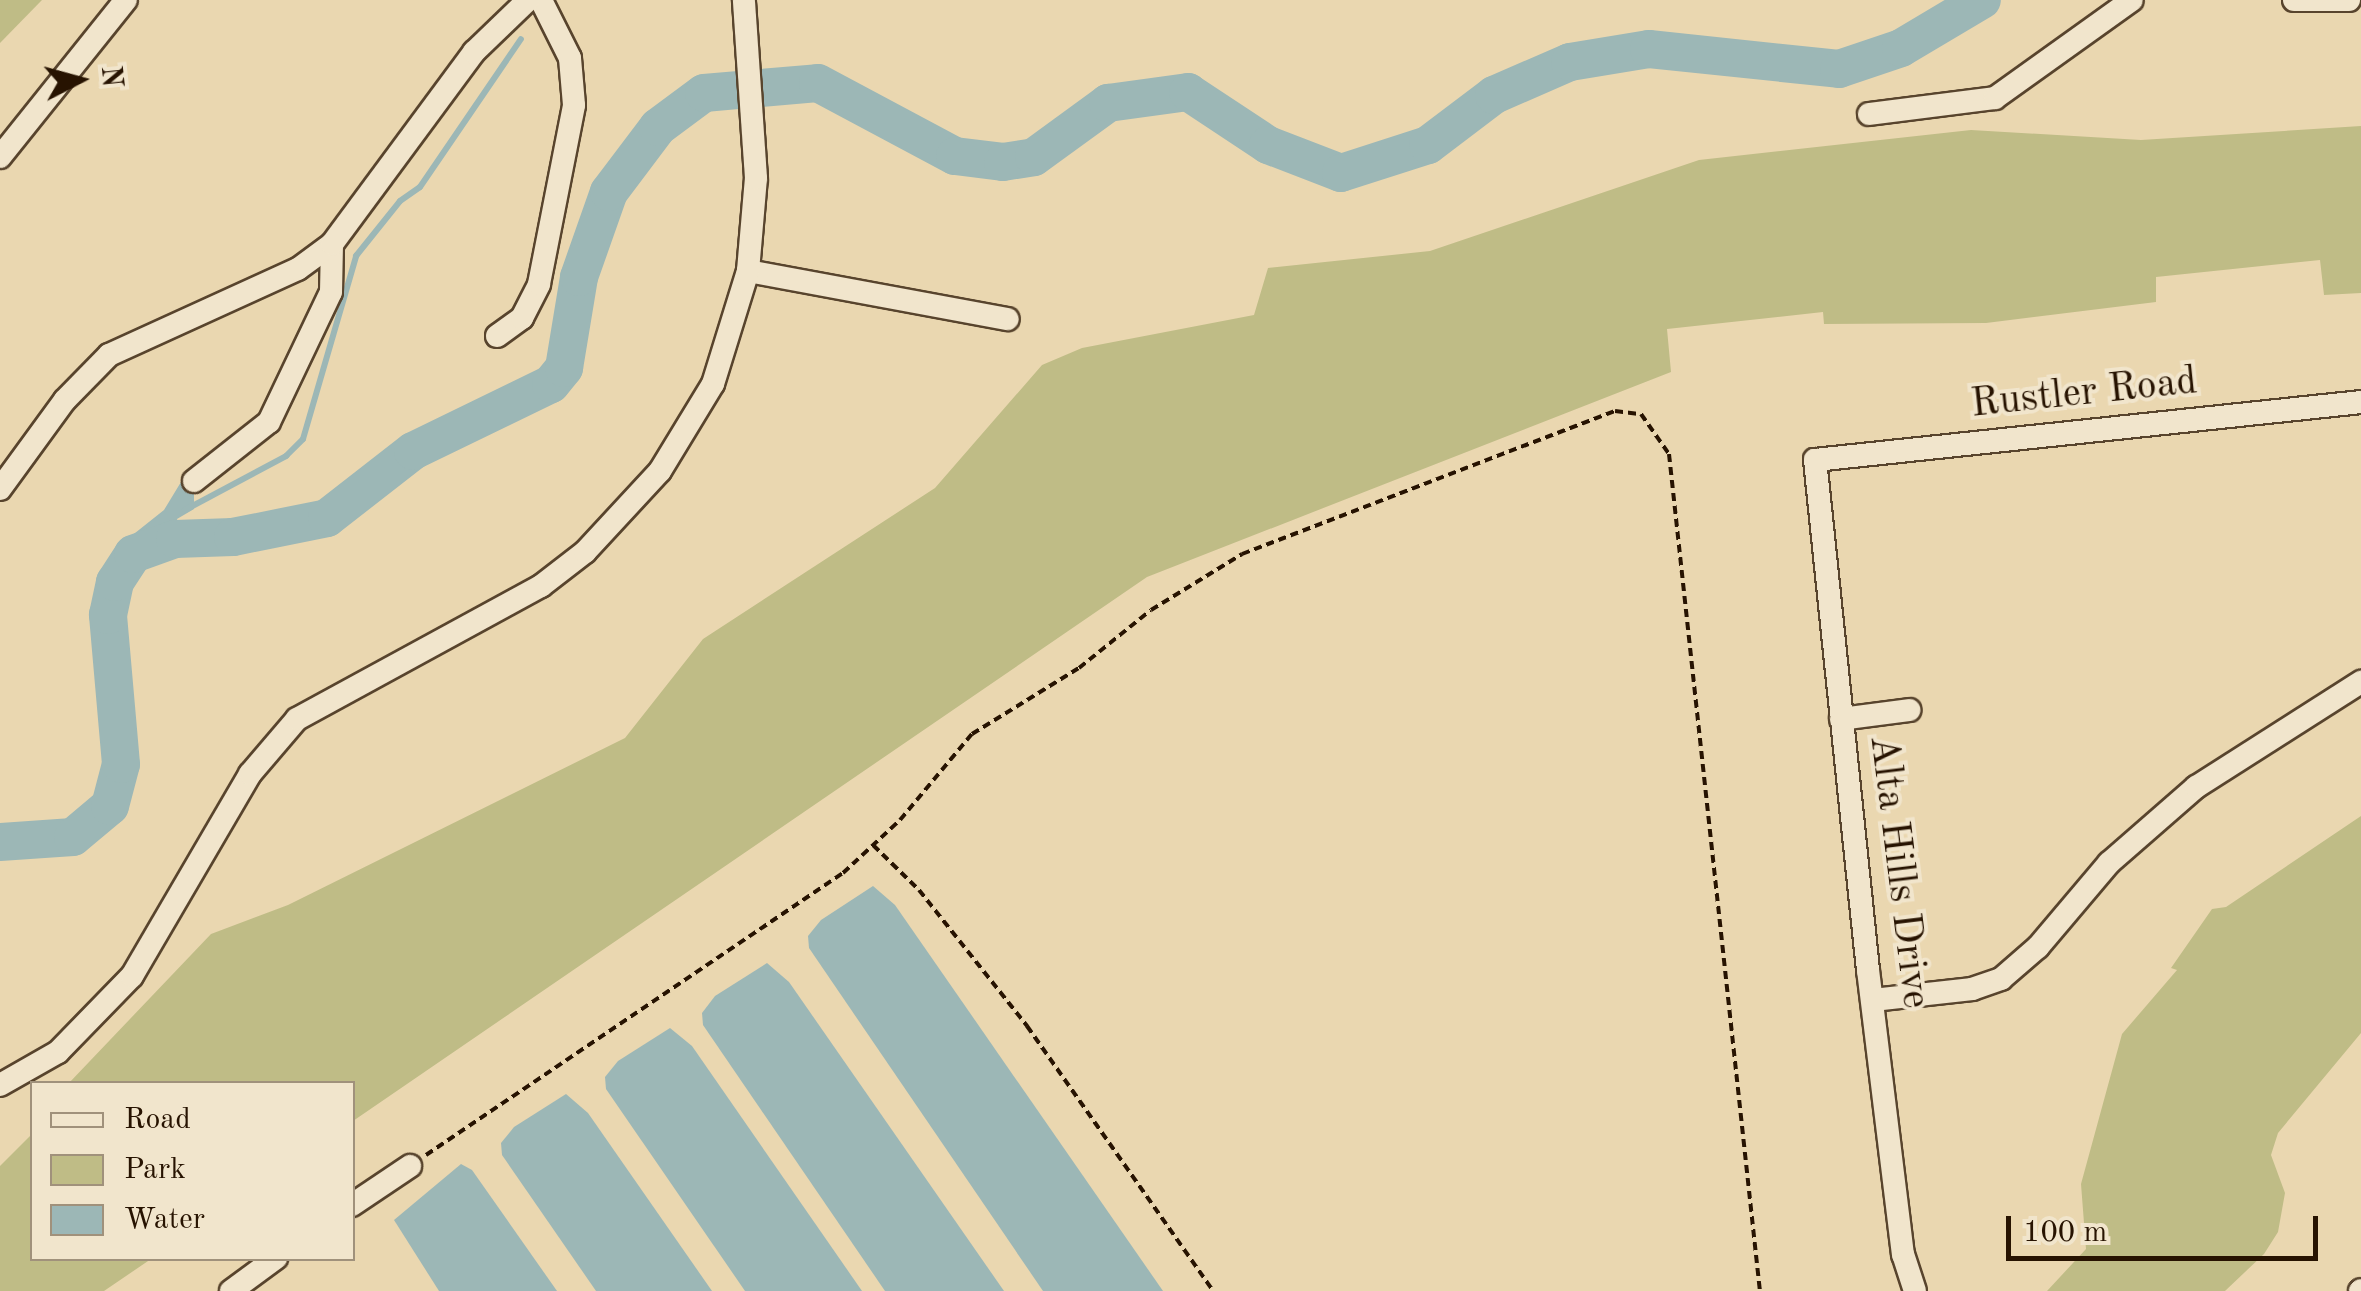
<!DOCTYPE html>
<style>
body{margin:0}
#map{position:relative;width:2361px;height:1291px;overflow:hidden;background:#ead7b0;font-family:"Old Standard TT",serif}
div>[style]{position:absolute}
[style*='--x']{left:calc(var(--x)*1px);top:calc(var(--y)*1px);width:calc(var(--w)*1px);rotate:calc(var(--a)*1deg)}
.green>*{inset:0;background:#bfbc86}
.water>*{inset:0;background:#9cb7b6}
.stream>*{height:6px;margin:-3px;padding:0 3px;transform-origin:3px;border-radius:3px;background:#9cb7b6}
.river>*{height:38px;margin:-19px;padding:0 19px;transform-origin:19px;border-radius:19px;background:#9cb7b6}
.path>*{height:4px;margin-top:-2px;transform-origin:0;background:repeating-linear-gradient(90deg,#271301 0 8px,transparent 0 13px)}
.roads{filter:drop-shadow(2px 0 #58442d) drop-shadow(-2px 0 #58442d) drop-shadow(0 2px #58442d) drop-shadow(0 -2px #58442d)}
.minor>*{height:22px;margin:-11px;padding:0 11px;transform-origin:11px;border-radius:11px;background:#f1e5cc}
span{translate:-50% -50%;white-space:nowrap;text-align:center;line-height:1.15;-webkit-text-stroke:8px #f1e5cc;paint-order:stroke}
.street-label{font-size:40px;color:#271301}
.legend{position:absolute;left:30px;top:1081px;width:325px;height:180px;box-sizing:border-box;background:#f1e5cc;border:2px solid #a0917b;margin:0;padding:12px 18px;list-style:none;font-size:30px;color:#271301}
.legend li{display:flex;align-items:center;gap:20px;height:50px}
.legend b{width:50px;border:2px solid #a0917b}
.north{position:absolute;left:30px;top:30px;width:100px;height:100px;-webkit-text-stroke:8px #f1e5cc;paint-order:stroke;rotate:84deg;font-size:28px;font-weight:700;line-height:40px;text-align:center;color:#271301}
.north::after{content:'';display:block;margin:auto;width:35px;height:45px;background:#271301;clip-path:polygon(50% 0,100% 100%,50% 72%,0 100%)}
.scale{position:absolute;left:2006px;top:1216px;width:312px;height:45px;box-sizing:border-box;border:5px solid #271301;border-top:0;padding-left:12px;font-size:30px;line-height:35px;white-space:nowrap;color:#271301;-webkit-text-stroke:8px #f1e5cc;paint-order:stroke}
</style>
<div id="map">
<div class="green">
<div style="clip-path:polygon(0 0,42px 0,0 43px)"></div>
<div style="clip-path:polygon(2361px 126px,2361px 293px,2324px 295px,2320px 260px,2156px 277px,2156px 302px,1986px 323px,1824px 324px,1823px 312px,1667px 329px,1671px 372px,1147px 577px,353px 1121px,352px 1084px,69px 1083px,211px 934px,288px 905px,625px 738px,703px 639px,935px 488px,1042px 365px,1082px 348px,1254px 315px,1268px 268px,1430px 251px,1699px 160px,1971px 130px,2141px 140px)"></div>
<div style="clip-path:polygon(2361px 816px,2361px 1033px,2278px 1133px,2271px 1155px,2285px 1193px,2278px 1232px,2264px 1254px,2225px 1291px,2047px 1291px,2086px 1249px,2081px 1184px,2122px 1034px,2177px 970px,2171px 968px,2212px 909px,2226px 907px)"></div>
<div style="clip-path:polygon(32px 1134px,32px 1258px,151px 1259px,104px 1291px,0 1291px,0 1166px)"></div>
</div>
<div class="water">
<div style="clip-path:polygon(181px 482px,194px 493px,194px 509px,177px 519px,172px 559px,137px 567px,115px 582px,125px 541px,164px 510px)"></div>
<div style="clip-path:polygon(873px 886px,895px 905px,1163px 1291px,1043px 1291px,809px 948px,808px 936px,821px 920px)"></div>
<div style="clip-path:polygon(767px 963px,789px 982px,1004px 1291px,885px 1291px,703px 1025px,702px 1013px,715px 996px)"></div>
<div style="clip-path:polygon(670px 1028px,692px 1046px,862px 1291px,745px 1291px,606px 1089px,605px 1077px,618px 1061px)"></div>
<div style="clip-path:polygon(566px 1094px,588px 1113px,712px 1291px,596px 1291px,502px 1155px,501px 1143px,514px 1127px)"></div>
<div style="clip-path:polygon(461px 1164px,472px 1170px,557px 1291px,439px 1291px,394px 1220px)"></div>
</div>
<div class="stream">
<div style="--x:185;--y:510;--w:115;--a:-28.1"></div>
<div style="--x:286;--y:456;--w:24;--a:-45"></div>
<div style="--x:303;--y:439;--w:191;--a:-73.8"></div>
<div style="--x:356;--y:256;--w:70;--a:-51.3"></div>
<div style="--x:400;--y:201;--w:24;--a:-35"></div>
<div style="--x:420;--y:187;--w:179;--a:-55.7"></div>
</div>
<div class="river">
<div style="--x:0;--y:842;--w:73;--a:-3.9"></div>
<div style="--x:73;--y:837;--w:48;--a:-40"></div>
<div style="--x:110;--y:806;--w:43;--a:-75.3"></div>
<div style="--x:121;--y:764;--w:150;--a:-95"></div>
<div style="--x:108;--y:615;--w:34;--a:-78"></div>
<div style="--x:115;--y:582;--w:33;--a:-57"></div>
<div style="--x:133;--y:554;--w:45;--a:-19.7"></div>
<div style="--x:175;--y:539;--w:58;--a:-2"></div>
<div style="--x:233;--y:537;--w:96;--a:-11.4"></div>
<div style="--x:327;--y:518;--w:109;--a:-37.9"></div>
<div style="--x:413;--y:451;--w:153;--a:-25.9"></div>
<div style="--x:551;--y:384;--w:21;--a:-51"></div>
<div style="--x:564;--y:368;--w:92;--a:-80.6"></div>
<div style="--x:579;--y:277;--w:90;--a:-70.6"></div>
<div style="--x:609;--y:192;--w:81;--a:-53"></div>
<div style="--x:658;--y:127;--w:57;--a:-36.5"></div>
<div style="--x:704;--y:93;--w:114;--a:-5"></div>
<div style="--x:818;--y:83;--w:155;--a:28.1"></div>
<div style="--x:955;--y:156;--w:48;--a:7.1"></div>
<div style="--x:1003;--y:162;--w:31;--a:-9"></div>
<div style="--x:1034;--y:157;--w:92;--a:-36.1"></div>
<div style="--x:1108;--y:103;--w:81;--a:-7.8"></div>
<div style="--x:1188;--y:92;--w:96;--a:33.5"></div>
<div style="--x:1268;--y:145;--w:78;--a:21"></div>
<div style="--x:1341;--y:173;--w:91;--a:-17.8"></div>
<div style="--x:1428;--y:145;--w:83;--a:-37.1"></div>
<div style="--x:1494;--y:95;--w:83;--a:-23.5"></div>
<div style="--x:1570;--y:62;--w:80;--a:-9.3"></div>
<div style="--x:1649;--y:49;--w:191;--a:6"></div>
<div style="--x:1839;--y:69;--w:65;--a:-18.7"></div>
<div style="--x:1901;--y:48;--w:94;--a:-30.7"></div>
</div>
<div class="path">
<div style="--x:873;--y:845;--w:64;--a:44.4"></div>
<div style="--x:919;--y:890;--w:174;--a:51.5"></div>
<div style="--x:1027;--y:1026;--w:324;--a:54.9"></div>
<div style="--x:426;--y:1155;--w:503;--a:-34.07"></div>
<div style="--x:843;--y:873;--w:78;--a:-42.9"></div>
<div style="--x:900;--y:820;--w:112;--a:-50.1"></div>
<div style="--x:972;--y:734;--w:126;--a:-31.7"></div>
<div style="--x:1079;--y:668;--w:92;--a:-38.9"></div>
<div style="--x:1151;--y:610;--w:107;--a:-31.6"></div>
<div style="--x:1242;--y:554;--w:399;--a:-21"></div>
<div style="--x:1615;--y:411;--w:26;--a:7"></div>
<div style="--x:1641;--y:414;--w:49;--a:55"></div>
<div style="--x:1669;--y:454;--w:842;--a:83.8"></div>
</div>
<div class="roads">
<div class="minor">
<div style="--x:2294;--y:0;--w:55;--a:0"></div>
<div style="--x:1869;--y:114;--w:127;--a:-7.2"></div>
<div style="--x:1995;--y:98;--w:168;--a:-35.6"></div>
<div style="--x:0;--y:157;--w:201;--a:-51.3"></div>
<div style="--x:748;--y:271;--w:264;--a:10.5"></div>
<div style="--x:497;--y:336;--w:31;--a:-36"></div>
<div style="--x:522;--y:318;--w:38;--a:-63"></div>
<div style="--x:539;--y:284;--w:182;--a:-78.9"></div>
<div style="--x:574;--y:105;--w:47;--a:-94.9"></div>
<div style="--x:570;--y:58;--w:65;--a:-116.6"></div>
<div style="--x:194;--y:481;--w:95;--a:-38.2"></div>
<div style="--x:269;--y:422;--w:144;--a:-64.5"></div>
<div style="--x:331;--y:292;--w:48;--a:-88.8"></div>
<div style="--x:0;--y:489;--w:110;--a:-53.9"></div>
<div style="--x:65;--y:400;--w:63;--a:-45.6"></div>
<div style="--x:109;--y:355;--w:208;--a:-24.5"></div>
<div style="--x:298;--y:269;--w:42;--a:-36.3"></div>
<div style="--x:332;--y:244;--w:239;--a:-53.5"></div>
<div style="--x:474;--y:52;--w:75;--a:-43.9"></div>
<div style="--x:1841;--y:719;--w:69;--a:-7.5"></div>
<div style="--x:1873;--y:1000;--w:100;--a:-6.3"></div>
<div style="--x:1972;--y:989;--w:31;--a:-19"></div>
<div style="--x:2001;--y:979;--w:49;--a:-40.9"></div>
<div style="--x:2038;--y:947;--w:110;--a:-49.8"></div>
<div style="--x:2109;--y:863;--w:116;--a:-41.1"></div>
<div style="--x:2196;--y:787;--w:196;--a:-32.5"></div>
<div style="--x:0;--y:1085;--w:67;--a:-29.6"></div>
<div style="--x:58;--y:1052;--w:106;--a:-45.8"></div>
<div style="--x:132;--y:976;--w:234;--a:-59.7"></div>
<div style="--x:250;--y:774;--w:72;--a:-49.5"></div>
<div style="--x:297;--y:719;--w:278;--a:-28.6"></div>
<div style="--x:541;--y:586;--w:56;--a:-37.7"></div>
<div style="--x:585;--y:552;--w:110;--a:-47.2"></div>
<div style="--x:660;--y:471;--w:102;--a:-58.7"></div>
<div style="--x:713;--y:384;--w:118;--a:-72.8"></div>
<div style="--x:748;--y:271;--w:93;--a:-85.1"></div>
<div style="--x:756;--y:178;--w:178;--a:-93.9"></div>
<div style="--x:352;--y:1205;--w:70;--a:-33.9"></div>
<div style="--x:231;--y:1291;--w:56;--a:-36.3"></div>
<div style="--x:1915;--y:1291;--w:38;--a:-108"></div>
<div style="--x:1903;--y:1255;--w:287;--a:-97"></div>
<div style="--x:1868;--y:970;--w:513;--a:-95.93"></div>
<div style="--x:1815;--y:460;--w:549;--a:-6.06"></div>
<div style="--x:2360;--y:1291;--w:1;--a:-45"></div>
</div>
</div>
<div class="street-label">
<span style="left:2084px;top:394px;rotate:-6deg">Rustler Road</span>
<span style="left:1898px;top:872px;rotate:83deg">Alta Hills Drive</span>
</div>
<ul class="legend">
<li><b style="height:12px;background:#f1e5cc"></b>Road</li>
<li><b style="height:28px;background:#bfbc86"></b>Park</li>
<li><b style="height:28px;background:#9cb7b6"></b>Water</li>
</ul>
<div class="north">N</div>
<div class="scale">100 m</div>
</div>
